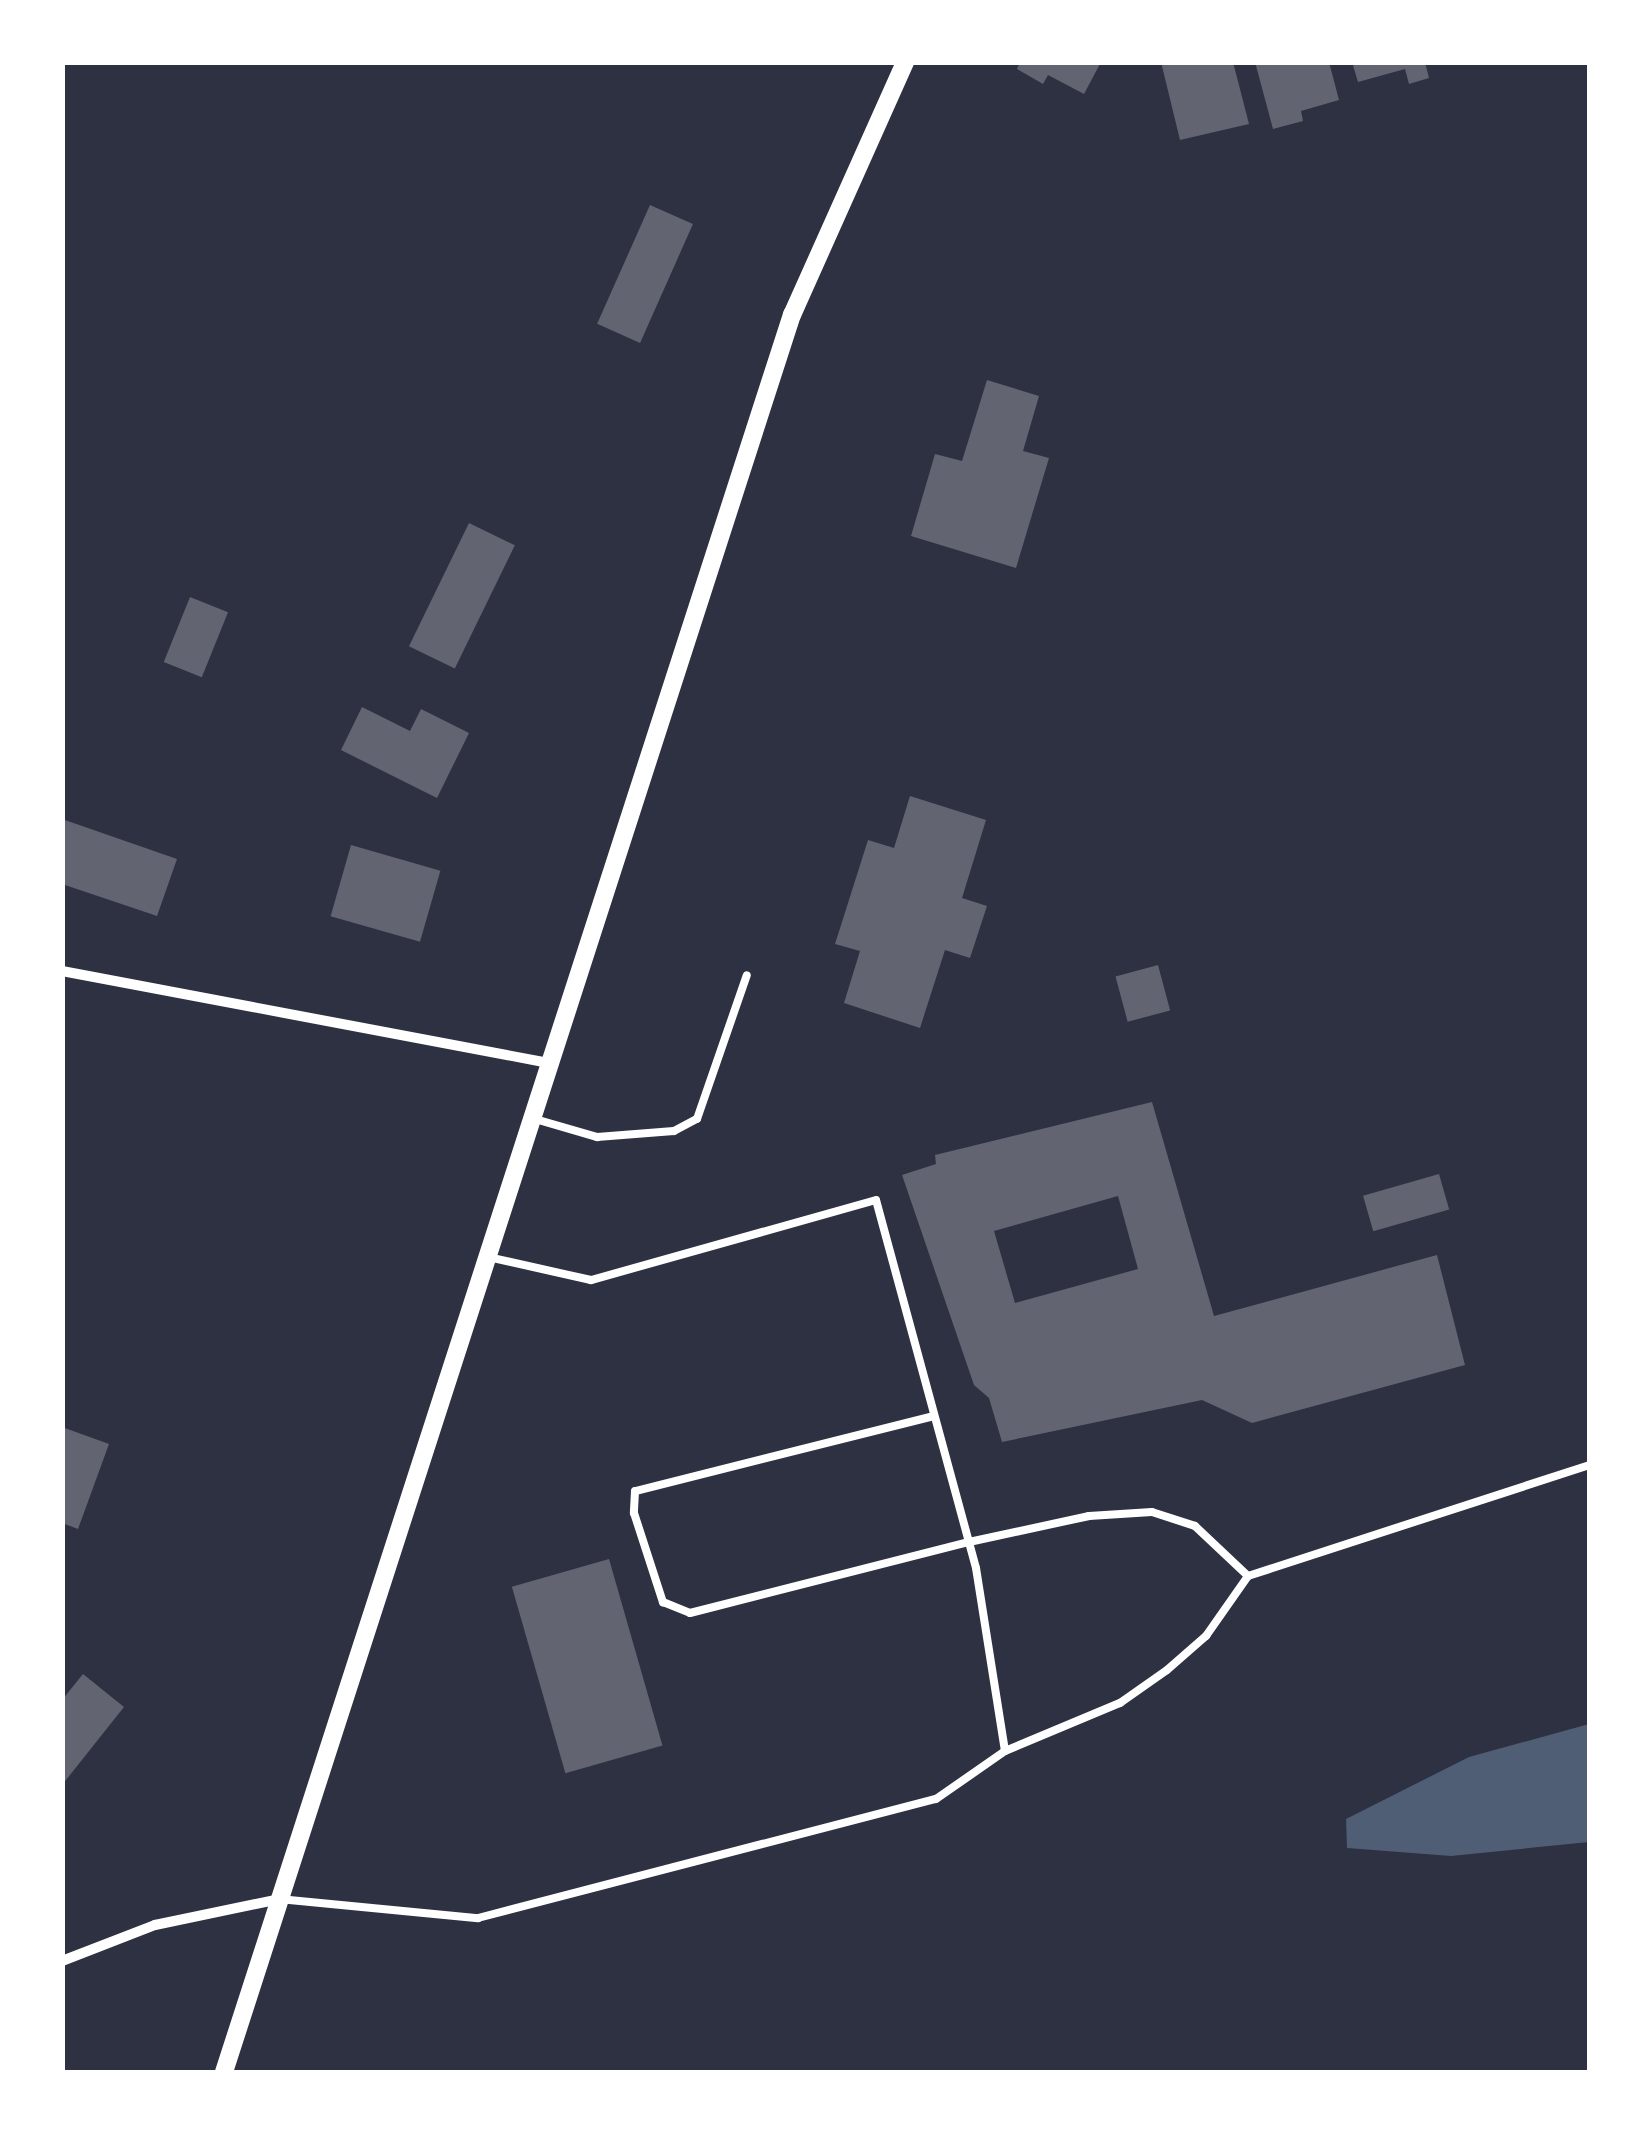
<!DOCTYPE html>
<style>
body{margin:0}
#map{position:relative;width:1652px;height:2135px;overflow:hidden;background:#2d3142;font-family:Raleway,sans-serif}
div>[style]{position:absolute}
[style*='--x']{left:calc(var(--x)*1px);top:calc(var(--y)*1px);width:calc(var(--w)*1px);rotate:calc(var(--a)*1deg)}
.water>*{inset:0;background:#4f5d75}
.building>*{inset:0;background:#626471;transform-origin:0 0}
.service>*{height:8px;margin:-4px;padding:0 4px;transform-origin:4px;border-radius:4px;background:#fff}
.minor>*{height:10px;margin:-5px;padding:0 5px;transform-origin:5px;border-radius:5px;background:#fff}
.tertiary>*{height:18px;margin:-9px;padding:0 9px;transform-origin:9px;border-radius:9px;background:#fff}
span{translate:-50% -50%;white-space:nowrap;text-align:center;line-height:1.15;-webkit-text-stroke:10px #fff;paint-order:stroke}
.frame{position:absolute;inset:0;border:65px solid #fff;pointer-events:none}
</style>
<div id="map">
<div class="water">
<div style="clip-path:polygon(1589px 1724px,1589px 1842px,1451px 1856px,1347px 1848px,1346px 1819px,1469px 1757px)"></div>
</div>
<div class="building">
<div style="clip-path:polygon(1020px 62px,1101px 62px,1084px 94px,1048px 75px,1043px 84px,1017px 69px)"></div>
<div style="clip-path:polygon(1161px 62px,1233px 62px,1249px 124px,1180px 140px)"></div>
<div style="clip-path:polygon(1255px 62px,1329px 62px,1339px 100px,1301px 111px,1303px 121px,1273px 129px)"></div>
<div style="clip-path:polygon(1352px 62px,1425px 62px,1429px 78px,1409px 84px,1405px 69px,1358px 82px)"></div>
<div style="left:650px;top:205px;width:47px;height:130px;rotate:24deg"></div>
<div style="clip-path:polygon(987px 380px,1039px 396px,1023px 451px,1049px 458px,1016px 568px,911px 536px,935px 454px,962px 461px)"></div>
<div style="left:469px;top:523px;width:51px;height:137px;rotate:26deg"></div>
<div style="left:190px;top:597px;width:41px;height:70px;rotate:22deg"></div>
<div style="clip-path:polygon(362px 707px,410px 731px,421px 709px,469px 733px,437px 798px,341px 750px)"></div>
<div style="clip-path:polygon(910px 796px,986px 820px,962px 898px,987px 906px,970px 958px,945px 950px,920px 1028px,844px 1003px,860px 951px,835px 944px,868px 840px,894px 848px)"></div>
<div style="clip-path:polygon(62px 819px,177px 859px,157px 916px,62px 884px)"></div>
<div style="left:351px;top:845px;width:93px;height:74px;rotate:16deg"></div>
<div style="left:1158px;top:965px;width:47px;height:44px;rotate:75deg"></div>
<div style="clip-path:polygon(evenodd,1152px 1102px,1214px 1316px,1437px 1255px,1465px 1365px,1252px 1423px,1202px 1400px,1002px 1442px,989px 1398px,974px 1385px,902px 1175px,936px 1164px,935px 1155px,1152px 1102px,1118px 1196px,1138px 1269px,1015px 1303px,994px 1231px,1118px 1196px)"></div>
<div style="left:1439px;top:1174px;width:37px;height:79px;rotate:74deg"></div>
<div style="clip-path:polygon(62px 1427px,109px 1444px,78px 1529px,62px 1523px)"></div>
<div style="left:609px;top:1559px;width:194px;height:101px;rotate:74deg"></div>
<div style="clip-path:polygon(83px 1674px,124px 1707px,62px 1785px,62px 1700px)"></div>
</div>
<div class="service">
<div style="--x:535;--y:1119;--w:65;--a:16.2"></div>
<div style="--x:597;--y:1137;--w:77;--a:-4.5"></div>
<div style="--x:674;--y:1131;--w:26;--a:-28"></div>
<div style="--x:697;--y:1119;--w:152;--a:-70.9"></div>
<div style="--x:934;--y:1416;--w:308;--a:165.9"></div>
<div style="--x:635;--y:1491;--w:22;--a:93"></div>
<div style="--x:634;--y:1513;--w:94;--a:72"></div>
<div style="--x:663;--y:1602;--w:29;--a:22"></div>
<div style="--x:690;--y:1613;--w:288;--a:-14.3"></div>
<div style="--x:969;--y:1542;--w:123;--a:-12.2"></div>
<div style="--x:1089;--y:1516;--w:63;--a:-3.6"></div>
<div style="--x:1152;--y:1512;--w:45;--a:18"></div>
<div style="--x:1195;--y:1526;--w:73;--a:43.3"></div>
<div style="--x:1005;--y:1751;--w:125;--a:-22.7"></div>
<div style="--x:1120;--y:1703;--w:57;--a:-35.1"></div>
<div style="--x:1167;--y:1670;--w:52;--a:-41.1"></div>
<div style="--x:1206;--y:1636;--w:73;--a:-55"></div>
<div style="--x:1248;--y:1576;--w:360;--a:-18"></div>
<div style="--x:279;--y:1899;--w:200;--a:5.5"></div>
<div style="--x:478;--y:1918;--w:473;--a:-14.6"></div>
<div style="--x:936;--y:1799;--w:84;--a:-34.8"></div>
<div style="--x:1005;--y:1751;--w:185;--a:-99"></div>
<div style="--x:976;--y:1568;--w:381;--a:-105.2"></div>
<div style="--x:876;--y:1200;--w:296;--a:164.3"></div>
<div style="--x:591;--y:1280;--w:106;--a:-167.4"></div>
</div>
<div class="minor">
<div style="--x:62;--y:971;--w:498;--a:10.7"></div>
<div style="--x:62;--y:1961;--w:100;--a:-21.2"></div>
<div style="--x:155;--y:1925;--w:127;--a:-11.8"></div>
</div>
<div class="tertiary">
<div style="--x:224;--y:2072;--w:1847;--a:-72.09"></div>
<div style="--x:792;--y:315;--w:277;--a:-65.9"></div>
</div>
<div class="frame"></div>
</div>
